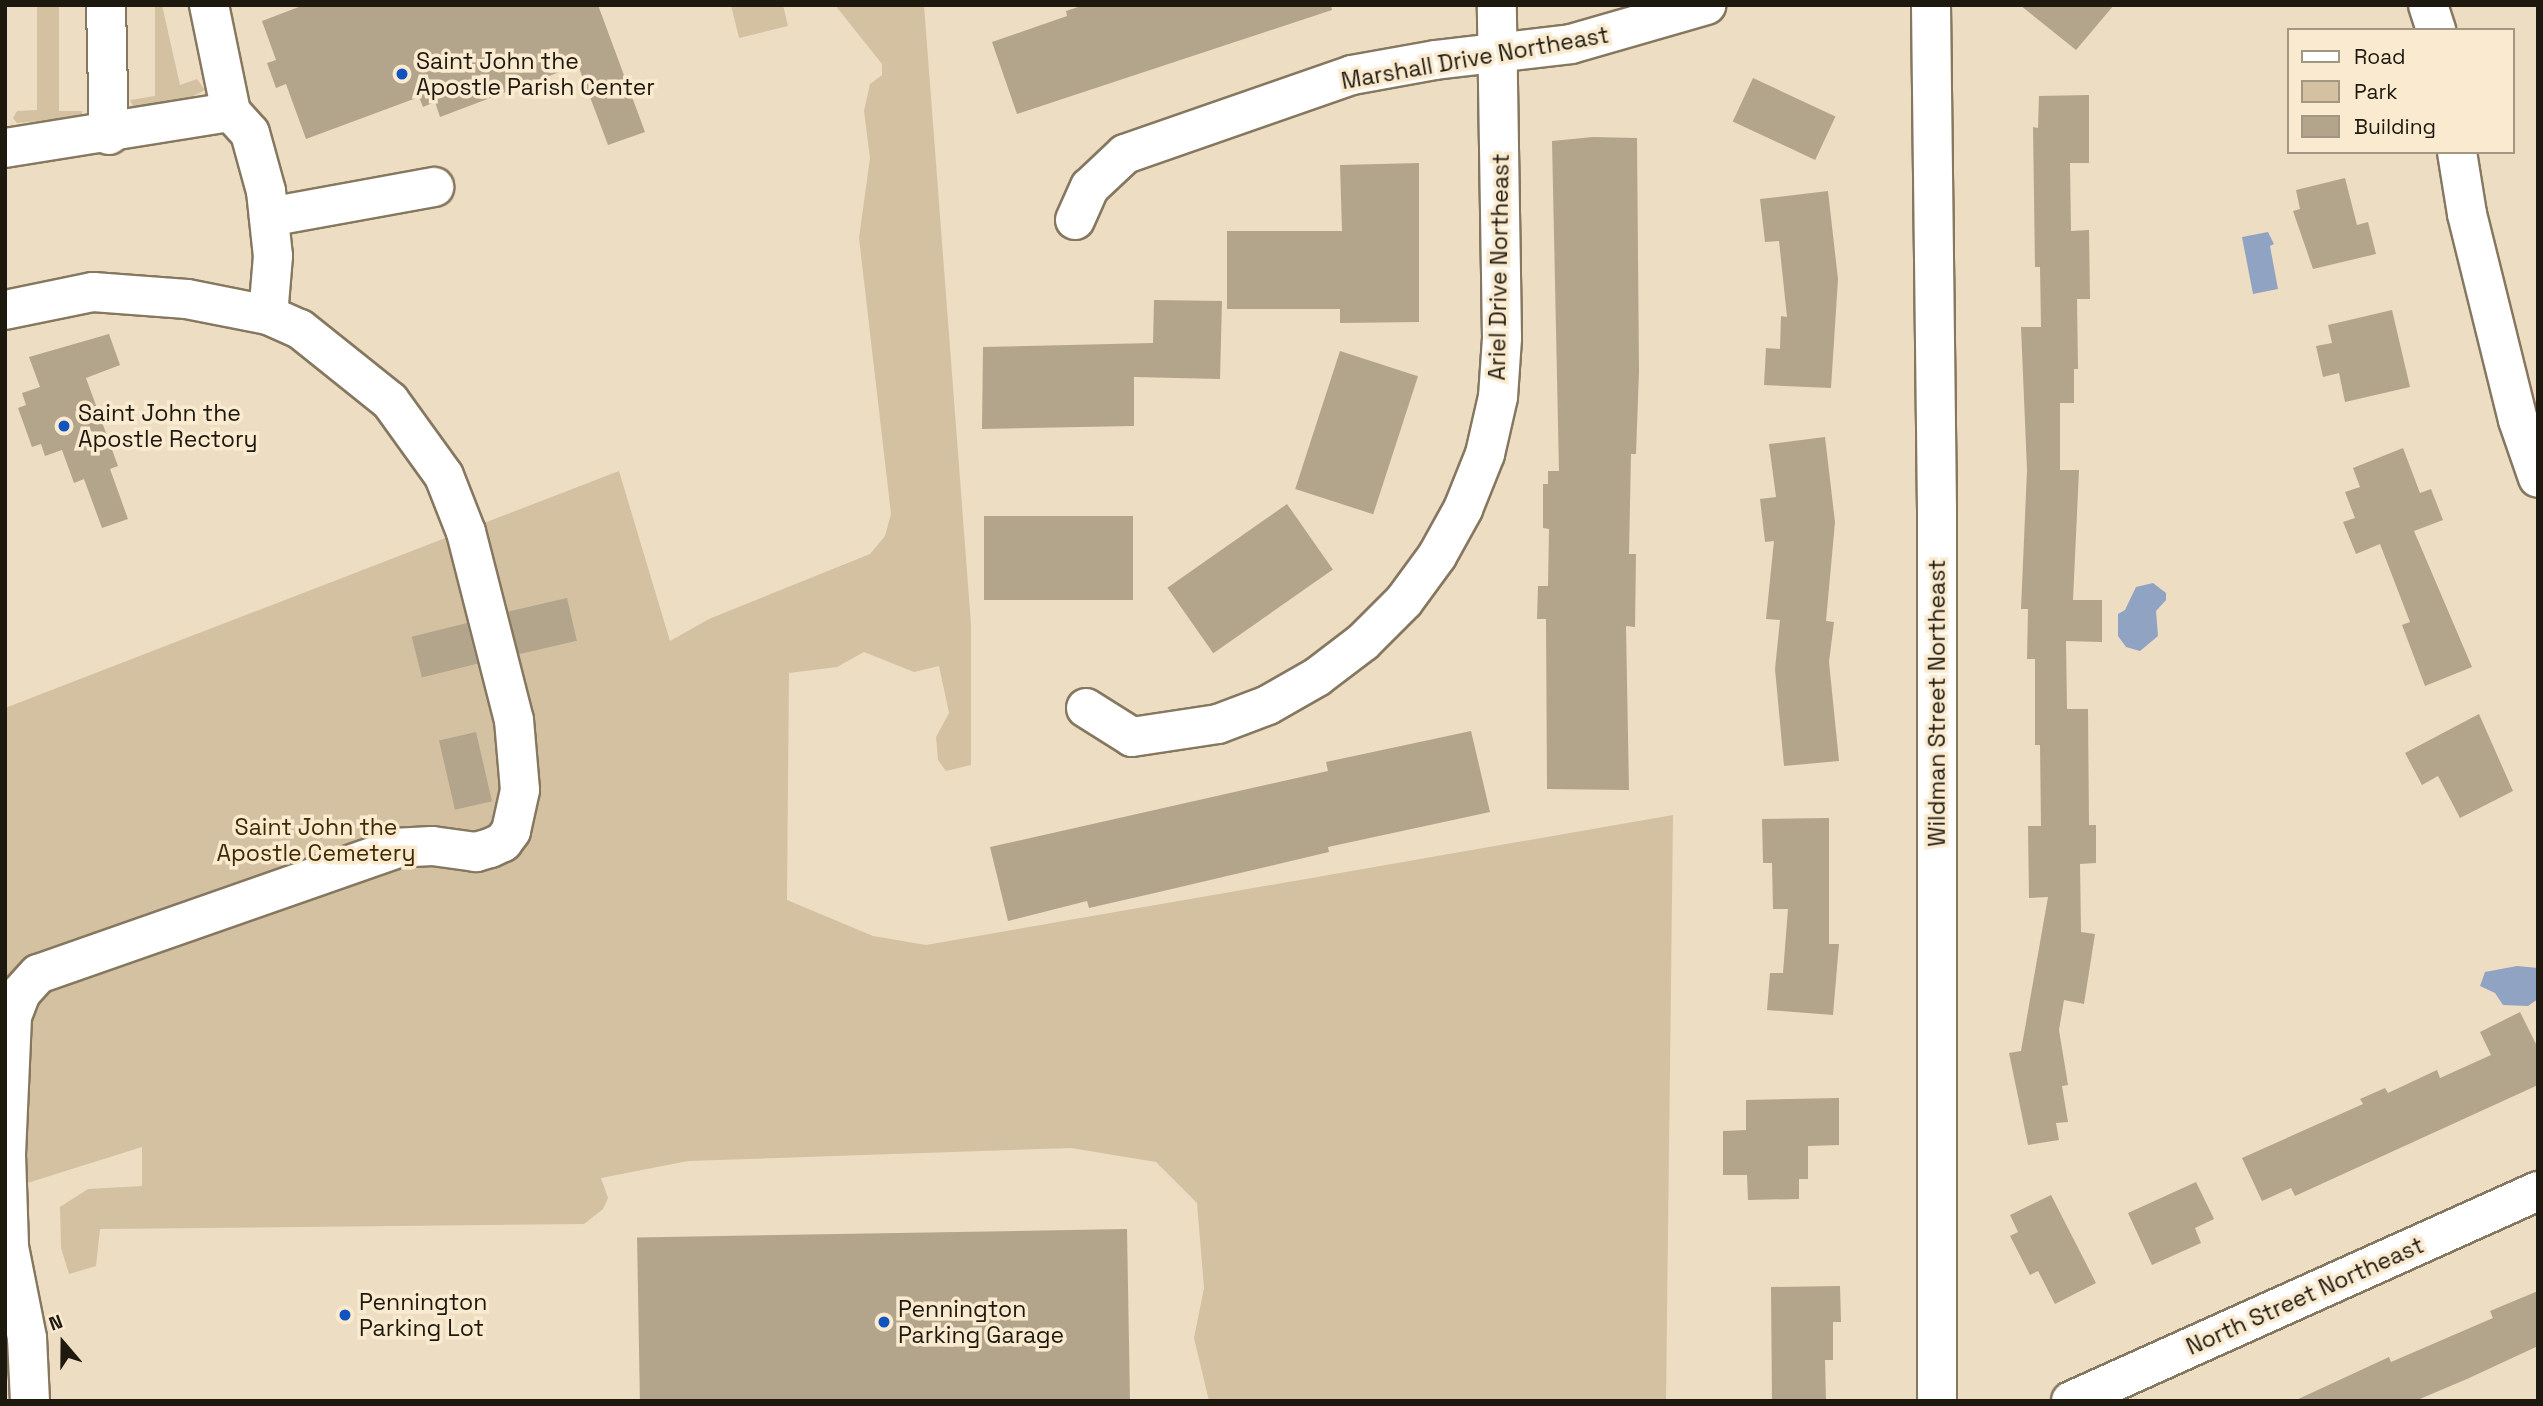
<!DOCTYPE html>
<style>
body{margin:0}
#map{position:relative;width:2543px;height:1406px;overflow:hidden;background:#edddc3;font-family:"Space Grotesk",sans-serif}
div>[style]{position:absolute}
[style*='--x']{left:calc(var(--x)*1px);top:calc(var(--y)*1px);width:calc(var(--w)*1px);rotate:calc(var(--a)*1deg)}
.green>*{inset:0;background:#d4c1a1}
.water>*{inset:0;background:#90a3c2}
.building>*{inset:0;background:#b3a48c;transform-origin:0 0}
.roads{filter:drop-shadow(2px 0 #867860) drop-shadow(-2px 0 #867860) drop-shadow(0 2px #867860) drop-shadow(0 -2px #867860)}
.minor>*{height:38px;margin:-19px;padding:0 19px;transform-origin:19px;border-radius:19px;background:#fff}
.dots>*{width:19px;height:19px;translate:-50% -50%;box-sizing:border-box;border:4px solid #faebd0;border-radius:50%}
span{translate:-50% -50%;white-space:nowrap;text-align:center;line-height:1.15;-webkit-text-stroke:7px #faebd0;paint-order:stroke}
.street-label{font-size:23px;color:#1e190f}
.poi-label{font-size:23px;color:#1e190f}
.left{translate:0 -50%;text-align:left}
.park-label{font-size:23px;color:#402b00}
.frame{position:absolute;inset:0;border:7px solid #1e190f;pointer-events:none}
.legend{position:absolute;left:2287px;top:28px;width:228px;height:126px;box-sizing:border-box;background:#faebd0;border:2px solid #a29783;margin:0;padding:9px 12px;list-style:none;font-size:21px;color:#1e190f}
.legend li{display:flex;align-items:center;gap:14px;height:35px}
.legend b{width:35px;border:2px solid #a29783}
.north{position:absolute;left:28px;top:1308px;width:70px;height:70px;-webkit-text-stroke:5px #faebd0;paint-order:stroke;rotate:340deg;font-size:19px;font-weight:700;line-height:28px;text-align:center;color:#1e190f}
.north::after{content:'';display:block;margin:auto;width:24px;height:32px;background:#1e190f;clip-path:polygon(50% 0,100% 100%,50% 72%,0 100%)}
</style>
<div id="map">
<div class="green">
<div style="clip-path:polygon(37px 5px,59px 5px,59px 111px,82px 111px,82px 117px,17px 123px,13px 118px,17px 111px,37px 110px)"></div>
<div style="clip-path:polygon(155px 5px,162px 5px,180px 85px,197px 79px,205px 90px,186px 100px,134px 109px,130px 100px,155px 96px)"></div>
<div style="clip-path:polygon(731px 5px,783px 5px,788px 26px,739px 38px)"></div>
<div style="clip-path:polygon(835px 5px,924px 5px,971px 624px,971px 765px,946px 771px,938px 760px,936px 737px,949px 713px,939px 666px,914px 672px,864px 652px,837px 667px,789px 673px,787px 900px,873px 936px,926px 945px,1673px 815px,1666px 1401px,1209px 1401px,1194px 1338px,1204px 1288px,1197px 1203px,1156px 1162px,1071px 1148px,688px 1161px,601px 1178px,608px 1198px,603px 1209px,584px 1224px,100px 1229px,96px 1266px,69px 1274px,61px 1248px,60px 1207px,88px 1189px,142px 1186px,142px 1147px,5px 1190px,5px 708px,619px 471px,670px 641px,709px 619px,870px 554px,885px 536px,891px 514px,859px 238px,870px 158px,864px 111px,870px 84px,882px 75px,882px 64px)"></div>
</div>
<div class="water">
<div style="clip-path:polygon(2268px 232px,2274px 244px,2270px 246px,2278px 289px,2253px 294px,2242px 237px)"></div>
<div style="clip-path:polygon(2153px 583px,2166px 593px,2166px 600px,2156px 611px,2158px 636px,2140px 651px,2126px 647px,2118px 636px,2118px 614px,2125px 610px,2136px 587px)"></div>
<div style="clip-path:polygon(2517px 966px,2538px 968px,2538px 999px,2528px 1006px,2503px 1005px,2495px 993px,2480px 986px,2485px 972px)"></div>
</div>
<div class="building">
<div style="clip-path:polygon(304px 5px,598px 5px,645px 132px,608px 145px,578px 65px,440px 117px,435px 102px,423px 107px,419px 97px,306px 139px,286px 84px,276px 88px,267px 63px,276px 60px,262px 21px)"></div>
<div style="clip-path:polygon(1084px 5px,1331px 5px,1332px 10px,1017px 114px,992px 42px,1067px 16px,1066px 11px)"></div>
<div style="clip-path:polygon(2020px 5px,2114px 5px,2076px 50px)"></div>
<div style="left:1753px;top:78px;width:91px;height:48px;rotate:25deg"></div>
<div style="clip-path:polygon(2089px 95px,2089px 163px,2070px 163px,2071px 231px,2089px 230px,2090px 299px,2077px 299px,2078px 369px,2074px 369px,2074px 403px,2060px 403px,2060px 470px,2079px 470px,2073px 600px,2102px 600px,2102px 642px,2066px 641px,2067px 709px,2088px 709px,2089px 825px,2096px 825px,2096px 863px,2080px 864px,2081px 932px,2095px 934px,2084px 1004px,2064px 1000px,2059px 1030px,2068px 1085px,2062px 1086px,2068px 1122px,2056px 1123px,2059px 1140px,2028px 1145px,2009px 1053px,2021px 1051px,2048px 897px,2029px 898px,2028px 826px,2041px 826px,2040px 745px,2035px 745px,2035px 659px,2027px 659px,2028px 609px,2021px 609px,2027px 470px,2021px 327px,2041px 327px,2040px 267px,2035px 267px,2033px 127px,2038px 128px,2039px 96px)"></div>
<div style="clip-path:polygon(1593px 137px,1637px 138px,1639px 371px,1636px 454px,1631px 454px,1629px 554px,1636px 554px,1635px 627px,1626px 626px,1629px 790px,1547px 789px,1546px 619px,1537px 619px,1538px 586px,1548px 586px,1549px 529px,1543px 528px,1543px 484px,1548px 484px,1548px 471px,1559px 471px,1552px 141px)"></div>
<div style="clip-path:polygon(1419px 163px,1419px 322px,1340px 323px,1340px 309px,1227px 309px,1227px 231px,1342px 231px,1340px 165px)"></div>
<div style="clip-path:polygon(2345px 178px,2357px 225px,2368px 222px,2376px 254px,2313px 269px,2293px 211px,2300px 209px,2296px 190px)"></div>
<div style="clip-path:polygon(1828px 191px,1838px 279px,1831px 388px,1764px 385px,1766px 348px,1780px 349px,1781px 316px,1787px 317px,1779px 241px,1765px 242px,1760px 199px)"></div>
<div style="clip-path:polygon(1154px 300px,1222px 301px,1220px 379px,1134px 377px,1134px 426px,982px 429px,983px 347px,1153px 343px)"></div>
<div style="clip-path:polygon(2392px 310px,2410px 387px,2345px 402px,2339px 373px,2323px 377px,2316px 346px,2332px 343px,2328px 325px)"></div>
<div style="clip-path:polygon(109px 334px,120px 365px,86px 378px,118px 466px,110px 469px,128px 519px,102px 528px,84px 479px,74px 483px,62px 450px,45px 456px,41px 444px,32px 447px,18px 408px,26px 405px,22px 393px,40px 387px,29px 357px)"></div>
<div style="left:1340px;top:351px;width:82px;height:145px;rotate:18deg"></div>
<div style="clip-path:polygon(1825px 437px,1835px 522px,1826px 621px,1834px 622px,1829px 662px,1839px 761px,1784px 766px,1775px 669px,1780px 620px,1766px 619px,1774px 541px,1765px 542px,1760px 499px,1776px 497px,1769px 444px)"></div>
<div style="clip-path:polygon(2403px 448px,2420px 493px,2431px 489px,2443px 520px,2414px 531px,2472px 667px,2425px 686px,2402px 625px,2410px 622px,2380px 544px,2356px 554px,2343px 522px,2355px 518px,2345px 492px,2360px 487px,2353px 468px)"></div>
<div style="left:1287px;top:504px;width:80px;height:146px;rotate:55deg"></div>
<div style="left:984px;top:516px;width:149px;height:84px"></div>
<div style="left:567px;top:598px;width:44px;height:60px;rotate:77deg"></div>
<div style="left:467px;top:623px;width:42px;height:57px;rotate:76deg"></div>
<div style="clip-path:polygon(2479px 714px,2513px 791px,2460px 818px,2438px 776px,2422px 785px,2405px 753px)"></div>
<div style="clip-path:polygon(1471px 731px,1490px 812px,1328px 847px,1329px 852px,1159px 892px,1089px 908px,1087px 901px,1008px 921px,990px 847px,1328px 771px,1326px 762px)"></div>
<div style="left:476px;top:732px;width:71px;height:38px;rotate:77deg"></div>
<div style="clip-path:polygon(1829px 818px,1829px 944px,1839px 944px,1833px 1015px,1767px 1010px,1770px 973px,1783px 973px,1788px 909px,1773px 909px,1772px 863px,1763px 863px,1762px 819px)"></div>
<div style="clip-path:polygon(2520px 1012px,2538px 1048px,2538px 1085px,2295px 1196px,2291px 1188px,2262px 1201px,2242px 1158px,2363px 1104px,2360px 1099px,2385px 1088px,2388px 1093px,2437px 1070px,2440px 1078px,2491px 1055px,2480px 1032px)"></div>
<div style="clip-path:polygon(1839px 1098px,1839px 1145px,1808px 1146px,1808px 1179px,1799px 1179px,1799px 1199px,1748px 1200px,1747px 1175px,1723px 1175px,1723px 1131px,1746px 1130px,1746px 1100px)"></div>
<div style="clip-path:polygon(2196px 1182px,2214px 1219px,2195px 1228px,2201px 1243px,2152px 1265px,2128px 1213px)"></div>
<div style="clip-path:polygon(2051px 1195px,2096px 1283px,2055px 1304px,2038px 1271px,2030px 1275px,2010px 1236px,2018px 1232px,2010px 1215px)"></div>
<div style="left:1127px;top:1229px;width:172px;height:490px;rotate:89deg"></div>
<div style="clip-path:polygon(1840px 1286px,1841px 1322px,1833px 1322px,1833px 1360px,1825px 1360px,1826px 1401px,1772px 1401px,1771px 1287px)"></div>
<div style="clip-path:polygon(2538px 1291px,2538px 1346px,2467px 1379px,2415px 1401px,2294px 1401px,2389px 1357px,2391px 1362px,2493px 1318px,2490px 1311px)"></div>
</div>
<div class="roads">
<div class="minor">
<div style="--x:106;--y:5;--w:130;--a:88.7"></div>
<div style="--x:1931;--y:5;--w:504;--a:89.32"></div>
<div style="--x:1937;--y:509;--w:892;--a:90"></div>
<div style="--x:2428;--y:5;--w:26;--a:72"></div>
<div style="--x:231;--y:112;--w:28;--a:48"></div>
<div style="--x:250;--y:133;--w:60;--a:74.6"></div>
<div style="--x:266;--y:191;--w:65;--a:83.9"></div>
<div style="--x:273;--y:256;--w:59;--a:94.8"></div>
<div style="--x:5;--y:148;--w:229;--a:-9.1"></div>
<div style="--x:231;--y:112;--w:109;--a:-101.6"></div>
<div style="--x:2457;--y:152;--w:63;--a:80.8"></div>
<div style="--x:2467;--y:214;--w:212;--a:76.1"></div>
<div style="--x:2518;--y:420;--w:61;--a:71"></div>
<div style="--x:269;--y:217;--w:168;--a:-10.3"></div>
<div style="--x:1075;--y:220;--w:36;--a:-66"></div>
<div style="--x:1090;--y:187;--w:48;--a:-43.3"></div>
<div style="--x:1125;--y:154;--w:240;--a:-19.2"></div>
<div style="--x:1352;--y:75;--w:84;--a:-10.2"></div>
<div style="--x:1435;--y:60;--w:137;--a:-6.7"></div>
<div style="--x:1571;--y:44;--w:141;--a:-16.1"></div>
<div style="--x:5;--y:310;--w:90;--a:-11.6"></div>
<div style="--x:93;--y:292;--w:94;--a:4.3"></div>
<div style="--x:187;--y:299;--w:83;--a:11.2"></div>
<div style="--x:268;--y:315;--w:35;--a:24"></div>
<div style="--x:300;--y:329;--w:115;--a:38.7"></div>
<div style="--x:390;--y:401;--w:92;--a:54.2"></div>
<div style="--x:444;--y:476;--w:60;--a:68.6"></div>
<div style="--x:466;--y:532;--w:194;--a:75.7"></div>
<div style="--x:514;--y:720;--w:70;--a:85.1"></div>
<div style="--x:520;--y:790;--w:42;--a:102.4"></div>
<div style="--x:511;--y:831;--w:14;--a:126"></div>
<div style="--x:503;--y:842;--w:14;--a:155"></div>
<div style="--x:490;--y:848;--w:15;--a:164"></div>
<div style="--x:476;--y:852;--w:44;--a:-172.2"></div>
<div style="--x:432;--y:846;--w:34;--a:177"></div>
<div style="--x:398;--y:848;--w:381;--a:160.7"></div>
<div style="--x:38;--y:974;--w:25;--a:132"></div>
<div style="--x:21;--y:993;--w:26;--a:111"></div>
<div style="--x:12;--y:1017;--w:138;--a:92.5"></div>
<div style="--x:6;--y:1155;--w:92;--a:88.1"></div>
<div style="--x:9;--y:1247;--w:93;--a:78.8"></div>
<div style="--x:27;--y:1338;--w:63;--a:87.3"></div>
<div style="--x:1086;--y:708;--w:54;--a:32.2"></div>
<div style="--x:1132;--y:737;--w:87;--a:-8.6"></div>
<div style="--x:1218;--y:724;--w:53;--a:-20.8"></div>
<div style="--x:1268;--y:705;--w:56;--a:-29.7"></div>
<div style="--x:1317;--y:677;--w:58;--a:-37.3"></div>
<div style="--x:1363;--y:642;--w:58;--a:-45"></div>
<div style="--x:1404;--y:601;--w:56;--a:-53.7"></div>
<div style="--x:1437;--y:556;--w:54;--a:-61"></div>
<div style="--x:1463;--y:509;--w:59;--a:-68.2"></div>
<div style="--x:1485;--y:454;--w:58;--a:-77.2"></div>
<div style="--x:1498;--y:397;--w:59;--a:-86.1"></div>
<div style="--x:1502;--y:338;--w:333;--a:-90.9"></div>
<div style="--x:2071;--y:1401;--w:512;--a:-24.21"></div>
</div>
</div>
<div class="dots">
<div style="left:402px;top:74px;background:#1254bf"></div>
<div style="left:64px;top:426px;background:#1254bf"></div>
<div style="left:345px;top:1315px;background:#1254bf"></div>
<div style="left:884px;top:1322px;background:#1254bf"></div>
</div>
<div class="street-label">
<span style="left:1475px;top:58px;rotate:-10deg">Marshall Drive Northeast</span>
<span style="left:1499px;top:267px;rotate:-89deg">Ariel Drive Northeast</span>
<span style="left:1937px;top:703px;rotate:-90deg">Wildman Street Northeast</span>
<span style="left:2305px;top:1296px;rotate:-24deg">North Street Northeast</span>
</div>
<div class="poi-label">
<span class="left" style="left:416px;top:74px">Saint John the<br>Apostle Parish Center</span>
<span class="left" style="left:78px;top:426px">Saint John the<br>Apostle Rectory</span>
<span class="left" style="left:359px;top:1315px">Pennington<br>Parking Lot</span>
<span class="left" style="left:898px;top:1322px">Pennington<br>Parking Garage</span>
</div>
<div class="park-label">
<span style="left:316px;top:840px">Saint John the<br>Apostle Cemetery</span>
</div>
<div class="frame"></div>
<ul class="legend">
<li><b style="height:9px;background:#fff"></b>Road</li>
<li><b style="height:19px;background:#d4c1a1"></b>Park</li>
<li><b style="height:19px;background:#b3a48c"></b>Building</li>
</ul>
<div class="north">N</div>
</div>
